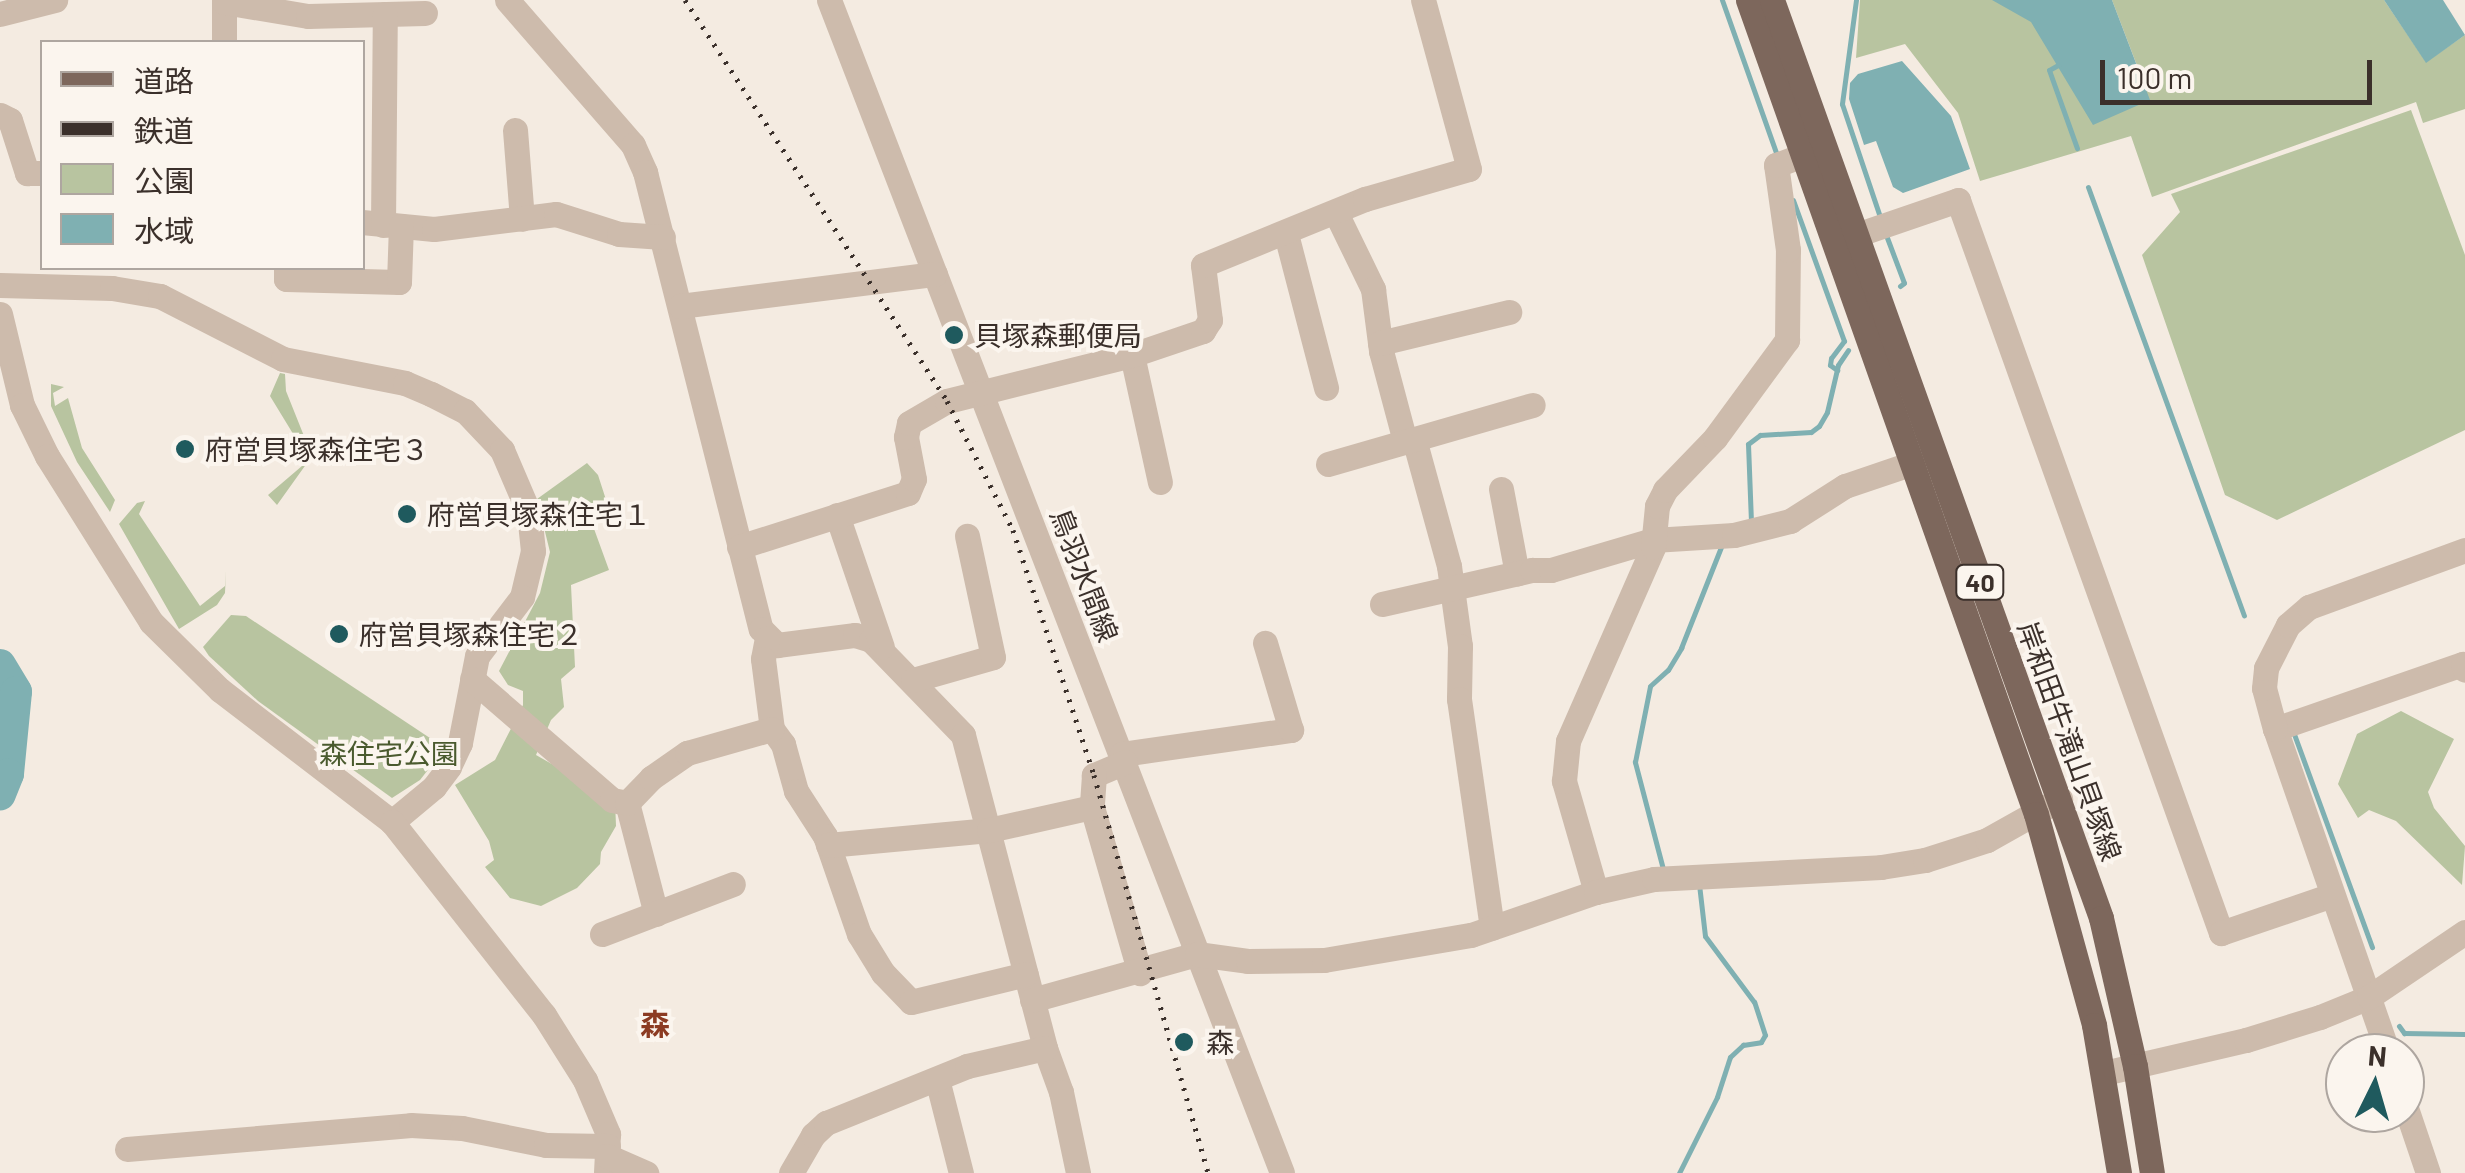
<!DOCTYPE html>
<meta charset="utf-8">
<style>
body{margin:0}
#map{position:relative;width:2465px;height:1173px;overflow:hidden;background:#f4ebe1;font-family:Barlow,"Noto Sans JP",sans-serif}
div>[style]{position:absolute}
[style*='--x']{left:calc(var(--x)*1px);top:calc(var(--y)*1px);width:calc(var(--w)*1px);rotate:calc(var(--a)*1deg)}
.green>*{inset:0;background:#b8c4a0}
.water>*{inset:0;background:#7fb0b2}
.stream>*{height:5px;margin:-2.5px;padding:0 2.5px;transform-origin:2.5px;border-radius:2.5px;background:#7fb0b2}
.river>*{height:32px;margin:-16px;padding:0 16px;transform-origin:16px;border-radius:16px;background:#7fb0b2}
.minor>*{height:25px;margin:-12.5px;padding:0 12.5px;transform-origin:12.5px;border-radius:12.5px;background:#cdbbac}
.major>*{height:25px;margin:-12.5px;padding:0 12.5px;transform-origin:12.5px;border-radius:12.5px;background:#7d675c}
.rail>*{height:5px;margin-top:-2.5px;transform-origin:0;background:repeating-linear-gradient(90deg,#3b302b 0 2.5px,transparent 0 10.5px)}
.dots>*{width:28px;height:28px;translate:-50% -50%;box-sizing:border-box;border:5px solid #fbf5ee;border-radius:50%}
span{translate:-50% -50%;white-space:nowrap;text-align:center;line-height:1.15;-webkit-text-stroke:8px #fbf5ee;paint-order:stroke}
.shield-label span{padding:2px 8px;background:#fbf5ee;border:2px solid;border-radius:8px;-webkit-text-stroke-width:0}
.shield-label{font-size:25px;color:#3b302b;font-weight:700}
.poi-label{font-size:28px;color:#3b302b}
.left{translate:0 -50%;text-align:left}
.street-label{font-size:28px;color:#3b302b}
.park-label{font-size:28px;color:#4a5a2e}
.neighbourhood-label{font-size:30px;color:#8c3b22;font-weight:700}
.legend{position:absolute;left:40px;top:40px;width:325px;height:230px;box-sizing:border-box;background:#fbf5ee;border:2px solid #aea6a0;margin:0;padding:12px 18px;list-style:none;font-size:30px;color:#3b302b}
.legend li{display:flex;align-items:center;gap:20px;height:50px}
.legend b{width:50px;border:2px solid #aea6a0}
.north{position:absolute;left:2325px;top:1033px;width:100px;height:100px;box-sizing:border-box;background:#fbf5ee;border:2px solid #aea6a0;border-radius:50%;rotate:5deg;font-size:28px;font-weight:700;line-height:40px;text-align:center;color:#3b302b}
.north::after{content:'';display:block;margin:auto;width:35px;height:45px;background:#1f5a5e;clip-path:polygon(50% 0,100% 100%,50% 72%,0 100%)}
.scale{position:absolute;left:2100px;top:60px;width:272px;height:45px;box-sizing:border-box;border:5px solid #3b302b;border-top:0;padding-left:12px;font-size:30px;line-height:35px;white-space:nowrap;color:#3b302b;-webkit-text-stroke:8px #fbf5ee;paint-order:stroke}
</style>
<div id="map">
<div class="green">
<div style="clip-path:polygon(1860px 0,2055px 0,2141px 76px,2112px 0,2384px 0,2426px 62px,2465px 35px,2465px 109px,2423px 123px,2416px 102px,2152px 197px,2131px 136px,1980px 181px,1958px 113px,1905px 44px,1856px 58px)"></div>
<div style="clip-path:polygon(2411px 110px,2465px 255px,2465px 430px,2277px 520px,2225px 495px,2142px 255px,2180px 212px,2171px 194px)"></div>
<div style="clip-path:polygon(280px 373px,285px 374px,286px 391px,312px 456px,277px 505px,268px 495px,309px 460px,270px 396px)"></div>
<div style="clip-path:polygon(51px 384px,64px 387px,53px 393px,55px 406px,68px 398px,82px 448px,115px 500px,110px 512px,77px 462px,51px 406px)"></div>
<div style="clip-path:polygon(587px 463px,598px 475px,609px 509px,593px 526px,609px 570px,571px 585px,575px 667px,561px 679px,564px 707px,551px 720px,536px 755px,615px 800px,616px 826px,601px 852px,600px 864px,577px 888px,541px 906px,510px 898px,485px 867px,494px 860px,489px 841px,455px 785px,495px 760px,523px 705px,523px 691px,508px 685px,499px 671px,540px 593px,550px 552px,537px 499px)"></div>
<div style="clip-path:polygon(145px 501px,139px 514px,200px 606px,225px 586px,226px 570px,225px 593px,217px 605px,179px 629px,119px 524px,137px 503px)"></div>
<div style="clip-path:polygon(231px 615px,246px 616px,445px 748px,420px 780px,392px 798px,258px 701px,209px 656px,203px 647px)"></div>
<div style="clip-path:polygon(2401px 711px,2454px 739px,2428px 792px,2434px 808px,2465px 846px,2462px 885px,2396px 821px,2369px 810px,2358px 818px,2338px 784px,2357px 734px)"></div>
</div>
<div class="water">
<div style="clip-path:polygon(1992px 0,2112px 0,2150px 100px,2093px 125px,2031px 22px)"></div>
<div style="clip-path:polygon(2384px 0,2443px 0,2465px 35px,2426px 63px)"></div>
<div style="clip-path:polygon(1902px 61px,1951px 116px,1970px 169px,1903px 193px,1893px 187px,1876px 141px,1864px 145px,1849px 99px,1850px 83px,1858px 74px)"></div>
</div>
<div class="stream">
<div style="--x:1722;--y:0;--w:164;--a:70.5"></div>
<div style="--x:1856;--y:0;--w:105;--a:97.7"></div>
<div style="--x:1842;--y:104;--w:122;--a:71.4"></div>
<div style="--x:2058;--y:65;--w:10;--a:151"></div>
<div style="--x:2049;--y:70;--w:83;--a:70.3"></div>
<div style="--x:2088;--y:187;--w:456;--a:70"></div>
<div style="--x:1793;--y:200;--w:150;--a:70.1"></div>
<div style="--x:1844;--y:341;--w:21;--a:127"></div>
<div style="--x:1831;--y:358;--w:7;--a:98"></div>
<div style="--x:1830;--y:365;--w:9;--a:36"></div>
<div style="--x:1886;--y:235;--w:51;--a:69.4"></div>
<div style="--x:1904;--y:283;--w:5;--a:143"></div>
<div style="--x:1751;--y:522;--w:78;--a:-92.2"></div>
<div style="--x:1748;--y:444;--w:15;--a:-37"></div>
<div style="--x:1760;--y:435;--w:51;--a:-3.4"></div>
<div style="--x:1811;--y:432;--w:10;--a:-37"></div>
<div style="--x:1819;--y:426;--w:16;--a:-60"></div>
<div style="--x:1827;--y:412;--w:48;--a:-76.8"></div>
<div style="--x:1838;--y:365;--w:18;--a:-56"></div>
<div style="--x:2294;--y:734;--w:227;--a:69.9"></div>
<div style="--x:1663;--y:869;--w:111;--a:-104.7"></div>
<div style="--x:1635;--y:762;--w:77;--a:-78.8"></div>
<div style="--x:1650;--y:686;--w:24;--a:-42"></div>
<div style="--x:1668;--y:670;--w:26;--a:-59"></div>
<div style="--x:1681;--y:648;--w:114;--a:-68.4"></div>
<div style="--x:2399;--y:1026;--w:9;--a:54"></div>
<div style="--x:2404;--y:1033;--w:61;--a:0.9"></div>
<div style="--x:1679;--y:1173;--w:85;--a:-63.4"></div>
<div style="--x:1717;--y:1097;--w:42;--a:-72"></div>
<div style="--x:1730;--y:1057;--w:18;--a:-43"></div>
<div style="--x:1743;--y:1045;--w:18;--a:-9"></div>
<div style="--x:1761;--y:1042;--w:8;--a:-60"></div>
<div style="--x:1765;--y:1035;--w:35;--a:-108"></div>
<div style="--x:1754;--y:1002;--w:82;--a:-126.6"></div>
<div style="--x:1705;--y:936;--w:52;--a:-96.6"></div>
</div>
<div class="river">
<div style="--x:0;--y:665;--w:31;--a:59"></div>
<div style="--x:16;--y:692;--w:82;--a:95.6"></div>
<div style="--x:8;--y:774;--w:22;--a:112"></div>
</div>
<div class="minor">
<div style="--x:224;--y:0;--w:42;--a:90"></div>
<div style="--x:507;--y:0;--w:192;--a:49"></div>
<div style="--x:633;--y:145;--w:30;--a:66"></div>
<div style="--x:645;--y:172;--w:471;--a:75.8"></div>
<div style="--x:761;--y:629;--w:23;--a:45"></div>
<div style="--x:777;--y:645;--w:79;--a:-7.3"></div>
<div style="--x:855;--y:635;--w:17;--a:17"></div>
<div style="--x:871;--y:640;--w:132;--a:45.9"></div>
<div style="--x:963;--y:735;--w:324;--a:75.3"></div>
<div style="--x:1045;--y:1048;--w:47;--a:70"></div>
<div style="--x:1061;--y:1092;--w:83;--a:78.1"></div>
<div style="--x:829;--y:0;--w:1257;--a:68.88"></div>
<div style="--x:224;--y:2;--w:85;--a:9.5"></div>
<div style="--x:308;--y:16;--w:117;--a:-1.5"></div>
<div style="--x:0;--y:14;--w:57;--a:-14.3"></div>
<div style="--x:0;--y:115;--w:11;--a:27"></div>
<div style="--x:10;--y:120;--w:56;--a:72.2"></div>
<div style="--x:27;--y:173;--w:15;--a:0"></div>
<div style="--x:515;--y:130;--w:89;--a:85.5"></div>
<div style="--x:1336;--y:213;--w:85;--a:64"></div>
<div style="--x:1373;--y:289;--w:63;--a:82.6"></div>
<div style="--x:1381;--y:351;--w:93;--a:75.1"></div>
<div style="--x:362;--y:222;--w:72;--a:5.6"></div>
<div style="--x:434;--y:229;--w:123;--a:-7"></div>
<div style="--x:556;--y:214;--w:66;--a:17.6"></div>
<div style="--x:619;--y:234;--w:44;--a:3.9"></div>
<div style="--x:383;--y:225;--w:211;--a:-89.5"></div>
<div style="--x:1286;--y:234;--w:159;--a:75.4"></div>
<div style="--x:1856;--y:235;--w:108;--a:-18.9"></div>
<div style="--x:1958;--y:200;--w:779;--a:70.26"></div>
<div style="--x:2221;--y:933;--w:117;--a:-18.9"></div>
<div style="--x:286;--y:268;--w:11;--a:90"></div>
<div style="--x:286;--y:279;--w:113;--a:1.5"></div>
<div style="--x:399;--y:282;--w:56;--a:-88"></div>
<div style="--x:0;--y:285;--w:112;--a:1.5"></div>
<div style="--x:112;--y:288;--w:49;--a:9.5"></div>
<div style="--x:160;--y:296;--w:138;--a:27.1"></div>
<div style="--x:283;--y:359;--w:124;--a:11.1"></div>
<div style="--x:405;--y:383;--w:28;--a:23"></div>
<div style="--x:431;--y:394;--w:38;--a:27"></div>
<div style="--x:465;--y:411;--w:54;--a:46.5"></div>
<div style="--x:502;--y:450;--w:69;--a:66.8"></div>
<div style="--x:529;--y:513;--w:38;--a:84"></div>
<div style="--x:533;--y:551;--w:47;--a:103.4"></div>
<div style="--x:522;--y:597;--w:74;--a:127.3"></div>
<div style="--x:477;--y:656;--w:89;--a:101.1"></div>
<div style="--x:460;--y:743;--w:26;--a:115"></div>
<div style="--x:449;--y:767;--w:25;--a:127"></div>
<div style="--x:434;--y:787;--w:55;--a:140.2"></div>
<div style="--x:680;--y:306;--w:257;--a:-7.2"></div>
<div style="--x:0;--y:314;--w:94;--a:76.4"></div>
<div style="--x:22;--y:405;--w:57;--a:63.9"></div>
<div style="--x:47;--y:456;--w:196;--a:57.9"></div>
<div style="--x:151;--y:622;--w:97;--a:44.6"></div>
<div style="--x:220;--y:690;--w:217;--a:37.5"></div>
<div style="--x:392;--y:822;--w:246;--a:51.8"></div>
<div style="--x:544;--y:1015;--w:77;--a:57.8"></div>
<div style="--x:585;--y:1080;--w:59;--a:66.9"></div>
<div style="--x:608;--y:1134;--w:39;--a:93"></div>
<div style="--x:1380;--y:343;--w:133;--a:-13.5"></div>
<div style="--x:1132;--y:355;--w:130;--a:77.6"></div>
<div style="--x:1414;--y:439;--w:132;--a:74.6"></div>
<div style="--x:1449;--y:566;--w:81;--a:82.2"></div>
<div style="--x:1460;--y:646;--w:53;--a:91.1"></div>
<div style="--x:1459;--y:699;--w:231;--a:81.8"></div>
<div style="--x:1328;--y:464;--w:213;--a:-16.1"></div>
<div style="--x:1501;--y:489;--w:86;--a:79.3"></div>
<div style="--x:837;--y:515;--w:139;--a:71.2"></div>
<div style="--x:739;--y:547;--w:177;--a:-17.7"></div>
<div style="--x:908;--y:493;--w:15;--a:-67"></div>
<div style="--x:914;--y:479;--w:43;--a:-100.8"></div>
<div style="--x:906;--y:437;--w:14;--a:-78"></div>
<div style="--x:909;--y:423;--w:44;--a:-30.1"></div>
<div style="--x:947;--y:401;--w:191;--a:-14"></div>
<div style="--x:1132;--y:355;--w:75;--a:-18.7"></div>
<div style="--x:1203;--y:331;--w:13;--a:-58"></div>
<div style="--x:1210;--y:320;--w:55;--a:-97.3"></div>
<div style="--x:1203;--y:265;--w:175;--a:-22.2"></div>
<div style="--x:1365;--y:199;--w:108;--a:-16.1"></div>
<div style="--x:1469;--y:169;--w:175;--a:-105.2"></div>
<div style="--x:1382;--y:604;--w:154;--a:-12.8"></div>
<div style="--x:1532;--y:570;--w:19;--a:0"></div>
<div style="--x:1551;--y:570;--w:106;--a:-16.4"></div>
<div style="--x:1653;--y:540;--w:81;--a:-3.5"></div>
<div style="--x:1734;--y:535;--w:58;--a:-14"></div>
<div style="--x:1790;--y:521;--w:65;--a:-32.5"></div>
<div style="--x:1845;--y:486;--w:72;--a:-18.7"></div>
<div style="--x:767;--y:638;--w:21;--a:101"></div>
<div style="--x:763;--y:659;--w:71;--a:82.7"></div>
<div style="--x:772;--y:729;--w:19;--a:54"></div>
<div style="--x:783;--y:744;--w:49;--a:74.5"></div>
<div style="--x:796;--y:791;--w:54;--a:57.2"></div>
<div style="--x:825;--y:836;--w:104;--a:70.9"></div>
<div style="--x:859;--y:934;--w:46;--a:58.4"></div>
<div style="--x:883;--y:973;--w:40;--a:46"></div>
<div style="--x:911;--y:1002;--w:118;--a:-13.7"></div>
<div style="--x:472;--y:679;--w:185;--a:40.8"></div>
<div style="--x:612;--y:800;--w:15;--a:11"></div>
<div style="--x:913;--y:680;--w:83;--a:-16"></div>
<div style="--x:993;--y:657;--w:124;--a:-102.1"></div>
<div style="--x:2275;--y:729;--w:199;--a:-19.1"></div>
<div style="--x:2463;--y:664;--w:6;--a:72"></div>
<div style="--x:1122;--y:754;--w:171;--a:-8.1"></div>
<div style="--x:1291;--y:730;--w:91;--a:-106.6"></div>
<div style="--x:1125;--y:762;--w:34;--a:157"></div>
<div style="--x:1094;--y:775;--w:32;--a:94"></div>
<div style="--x:1092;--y:807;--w:173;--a:73.9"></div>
<div style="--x:828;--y:845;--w:162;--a:-5.3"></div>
<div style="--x:989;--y:830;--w:106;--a:-12.6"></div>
<div style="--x:1596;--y:892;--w:116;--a:-106.1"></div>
<div style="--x:1564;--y:781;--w:40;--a:-84.3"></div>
<div style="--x:1568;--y:741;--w:212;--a:-66.3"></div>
<div style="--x:1653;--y:547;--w:41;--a:-84.4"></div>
<div style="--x:1657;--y:506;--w:18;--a:-63"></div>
<div style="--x:1665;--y:490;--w:72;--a:-46.1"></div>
<div style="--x:1715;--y:438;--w:122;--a:-53.7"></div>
<div style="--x:1787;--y:340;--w:90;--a:-89.4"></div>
<div style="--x:1788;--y:250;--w:86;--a:-98"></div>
<div style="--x:1776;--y:165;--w:29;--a:-20"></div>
<div style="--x:656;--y:914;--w:115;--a:-104.6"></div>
<div style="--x:627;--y:803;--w:35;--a:-46"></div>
<div style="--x:651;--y:778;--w:44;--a:-34.8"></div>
<div style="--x:687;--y:753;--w:88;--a:-15.8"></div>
<div style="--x:602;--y:934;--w:140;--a:-20.9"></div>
<div style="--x:1032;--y:1000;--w:171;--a:-15.6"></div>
<div style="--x:1197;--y:954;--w:51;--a:7.8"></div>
<div style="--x:1248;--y:961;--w:76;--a:-0.8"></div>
<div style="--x:1324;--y:960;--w:149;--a:-9.7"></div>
<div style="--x:1471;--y:935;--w:132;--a:-19"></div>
<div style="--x:1596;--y:892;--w:59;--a:-12.6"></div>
<div style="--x:1654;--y:879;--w:227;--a:-3"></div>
<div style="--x:1881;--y:867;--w:45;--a:-9"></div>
<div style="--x:1925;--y:860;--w:65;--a:-17.9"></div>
<div style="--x:1987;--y:840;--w:84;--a:-29.3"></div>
<div style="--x:2388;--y:1053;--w:343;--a:-109.2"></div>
<div style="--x:2275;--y:729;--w:42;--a:-105"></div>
<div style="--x:2264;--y:688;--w:20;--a:-84"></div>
<div style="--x:2266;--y:668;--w:48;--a:-62.9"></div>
<div style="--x:2288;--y:625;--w:28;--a:-41"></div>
<div style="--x:2309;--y:607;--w:166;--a:-20.1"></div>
<div style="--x:2104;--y:1073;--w:146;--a:-13.1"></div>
<div style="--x:2246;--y:1040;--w:77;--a:-17.3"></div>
<div style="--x:2320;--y:1017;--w:53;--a:-22.2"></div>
<div style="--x:2369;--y:997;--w:116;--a:-34.1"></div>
<div style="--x:937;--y:1079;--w:97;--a:75.7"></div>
<div style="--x:2405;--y:1105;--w:72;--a:71.3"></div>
<div style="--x:127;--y:1149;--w:285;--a:-4.8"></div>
<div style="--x:411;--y:1125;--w:51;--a:3.4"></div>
<div style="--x:462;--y:1128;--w:86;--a:11.4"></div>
<div style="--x:546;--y:1145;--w:62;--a:0.9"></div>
<div style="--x:607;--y:1156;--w:43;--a:23.6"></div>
<div style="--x:791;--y:1173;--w:44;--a:-59.9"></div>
<div style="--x:813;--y:1135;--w:18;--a:-43"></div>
<div style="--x:826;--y:1123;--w:152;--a:-22"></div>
<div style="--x:967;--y:1066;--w:80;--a:-13"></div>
</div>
<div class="major">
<div style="--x:1748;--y:0;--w:863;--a:70.52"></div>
<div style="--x:2036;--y:814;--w:219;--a:74.6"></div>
<div style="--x:2094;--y:1025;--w:150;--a:80.4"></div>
<div style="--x:1772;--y:0;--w:975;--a:70.28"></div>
<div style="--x:2101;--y:918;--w:152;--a:77.1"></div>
<div style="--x:2135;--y:1066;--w:108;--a:81"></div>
</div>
<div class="rail">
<div style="--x:685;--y:0;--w:479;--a:56.8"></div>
<div style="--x:947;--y:401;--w:145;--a:62.9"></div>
<div style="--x:1013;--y:530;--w:258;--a:71.7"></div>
<div style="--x:1094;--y:775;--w:414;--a:74"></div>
</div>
<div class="dots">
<div style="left:954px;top:335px;background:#1f5a5e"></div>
<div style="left:185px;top:449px;background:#1f5a5e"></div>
<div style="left:407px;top:514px;background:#1f5a5e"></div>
<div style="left:339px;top:634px;background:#1f5a5e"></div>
<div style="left:1184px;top:1042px;background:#1f5a5e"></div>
</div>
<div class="shield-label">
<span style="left:1980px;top:582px">40</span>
</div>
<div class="poi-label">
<span class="left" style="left:974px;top:335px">貝塚森郵便局</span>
<span class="left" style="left:205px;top:449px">府営貝塚森住宅３</span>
<span class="left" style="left:427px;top:514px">府営貝塚森住宅１</span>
<span class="left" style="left:359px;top:634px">府営貝塚森住宅２</span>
<span class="left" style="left:1206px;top:1042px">森</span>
</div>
<div class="street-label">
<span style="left:1085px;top:575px;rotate:69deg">鳥羽水間線</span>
<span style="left:2070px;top:741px;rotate:70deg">岸和田牛滝山貝塚線</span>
</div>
<div class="park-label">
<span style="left:389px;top:753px">森住宅公園</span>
</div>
<div class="neighbourhood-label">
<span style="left:655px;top:1023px">森</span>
</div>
<ul class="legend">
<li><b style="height:12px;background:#7d675c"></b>道路</li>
<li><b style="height:12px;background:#3b302b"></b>鉄道</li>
<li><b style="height:28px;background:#b8c4a0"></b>公園</li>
<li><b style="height:28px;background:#7fb0b2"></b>水域</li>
</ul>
<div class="north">N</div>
<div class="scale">100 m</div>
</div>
